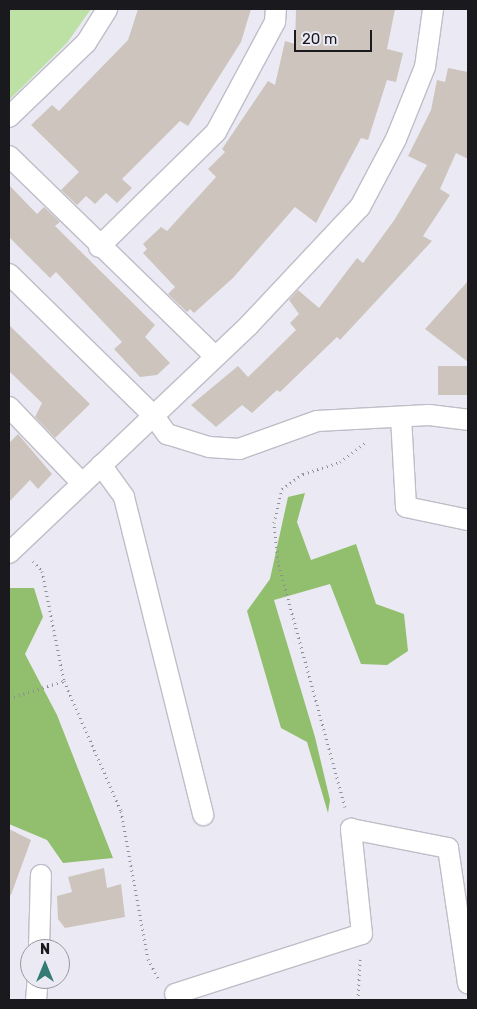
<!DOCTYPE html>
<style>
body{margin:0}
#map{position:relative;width:477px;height:1009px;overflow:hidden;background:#ebeaf4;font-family:Rubik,sans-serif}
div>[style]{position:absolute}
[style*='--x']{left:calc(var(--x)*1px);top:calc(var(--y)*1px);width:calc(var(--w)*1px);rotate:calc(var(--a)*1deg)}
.green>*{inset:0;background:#bde0a4}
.forest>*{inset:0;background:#91bf6d}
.building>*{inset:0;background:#cdc5bd;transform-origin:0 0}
.path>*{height:3px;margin-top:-1.5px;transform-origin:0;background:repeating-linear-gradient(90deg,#8f8f96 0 1px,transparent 0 5px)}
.roads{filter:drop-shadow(1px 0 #bfbdc7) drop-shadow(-1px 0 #bfbdc7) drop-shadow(0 1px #bfbdc7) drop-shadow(0 -1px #bfbdc7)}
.street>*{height:20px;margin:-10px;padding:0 10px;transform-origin:10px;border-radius:10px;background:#fff}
span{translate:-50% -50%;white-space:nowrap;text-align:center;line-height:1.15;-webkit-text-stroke:4px #ebeaf4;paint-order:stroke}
.frame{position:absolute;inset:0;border:10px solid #1a1a1e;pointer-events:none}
.north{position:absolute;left:20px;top:939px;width:50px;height:50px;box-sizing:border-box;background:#ebeaf4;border:1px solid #97979e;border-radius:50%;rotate:0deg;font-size:14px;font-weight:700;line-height:20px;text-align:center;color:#1a1a1e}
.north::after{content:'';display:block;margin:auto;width:18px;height:22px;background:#347b75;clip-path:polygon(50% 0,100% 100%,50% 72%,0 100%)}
.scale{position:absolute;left:294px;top:30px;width:78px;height:22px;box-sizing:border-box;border:2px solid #1a1a1e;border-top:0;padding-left:6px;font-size:15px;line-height:18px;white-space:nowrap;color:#1a1a1e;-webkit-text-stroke:4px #ebeaf4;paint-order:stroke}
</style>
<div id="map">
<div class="green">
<div style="clip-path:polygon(9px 9px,91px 9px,67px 43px,9px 100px)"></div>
</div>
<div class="forest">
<div style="clip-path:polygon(305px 493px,297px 522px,311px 560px,356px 544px,376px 604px,404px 614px,408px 651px,387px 665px,361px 664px,330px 584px,274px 600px,315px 737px,330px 800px,328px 813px,307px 742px,281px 728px,247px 611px,270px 579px,288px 497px)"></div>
<div style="clip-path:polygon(9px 588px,34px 588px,43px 617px,25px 654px,57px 715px,113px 858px,63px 863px,47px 840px,9px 824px)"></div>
</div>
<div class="building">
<div style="clip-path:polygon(138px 9px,251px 9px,241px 42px,188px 126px,180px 121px,122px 179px,132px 188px,117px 203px,106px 193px,95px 204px,86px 196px,77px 205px,61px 190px,79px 172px,31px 125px,52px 105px,59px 111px,128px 40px)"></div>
<div style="clip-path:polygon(296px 9px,395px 9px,387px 49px,403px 53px,396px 82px,387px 80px,368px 140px,361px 138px,316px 223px,295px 207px,233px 278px,194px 313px,190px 309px,187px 312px,168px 294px,175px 287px,143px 253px,147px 249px,143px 244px,161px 227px,167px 231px,216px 177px,208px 169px,225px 152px,222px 149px,268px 81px,275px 85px,285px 41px,295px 44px)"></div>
<div style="clip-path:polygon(448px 68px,468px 72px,468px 159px,456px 153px,440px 189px,450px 195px,423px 236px,432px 241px,340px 340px,337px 337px,280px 392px,277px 390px,252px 413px,242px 405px,216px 427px,191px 405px,238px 366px,248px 377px,296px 330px,290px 323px,299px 314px,289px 300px,298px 290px,319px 308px,357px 258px,363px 263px,395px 219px,427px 165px,408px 156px,431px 110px,437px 80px,445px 82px)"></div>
<div style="clip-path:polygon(9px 185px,37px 214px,44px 207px,60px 222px,55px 226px,155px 325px,145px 337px,170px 363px,157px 375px,140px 377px,114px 349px,122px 342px,56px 272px,50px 278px,9px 237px)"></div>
<div style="clip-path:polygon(468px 281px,468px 362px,425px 329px)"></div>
<div style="clip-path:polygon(9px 325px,90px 404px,55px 438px,35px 417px,42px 403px,9px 371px)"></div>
<div style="left:438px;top:366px;width:30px;height:29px"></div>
<div style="clip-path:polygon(18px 434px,52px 474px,38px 489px,30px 480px,9px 502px,9px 443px)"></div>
<div style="clip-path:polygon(9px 829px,31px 840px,11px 895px,9px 895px)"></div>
<div style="clip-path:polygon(104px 868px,107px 888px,121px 884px,125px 917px,65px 928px,58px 919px,57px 896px,72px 892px,68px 877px)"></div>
</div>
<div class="path">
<div style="--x:33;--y:561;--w:13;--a:48"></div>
<div style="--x:42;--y:571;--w:112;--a:78.7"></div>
<div style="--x:64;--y:681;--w:142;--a:66.3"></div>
<div style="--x:121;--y:811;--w:150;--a:79.7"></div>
<div style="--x:148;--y:959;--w:24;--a:62"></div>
<div style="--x:9;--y:698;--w:58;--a:-17.2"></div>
<div style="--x:345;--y:807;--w:254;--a:-105.3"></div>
<div style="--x:278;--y:562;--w:39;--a:-96"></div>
<div style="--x:274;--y:523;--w:35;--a:-77"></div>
<div style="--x:282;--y:489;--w:26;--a:-36"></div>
<div style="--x:303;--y:474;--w:39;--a:-18"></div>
<div style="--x:340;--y:462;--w:34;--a:-37"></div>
<div style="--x:358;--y:1000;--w:41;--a:-87.2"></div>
</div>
<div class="roads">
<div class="street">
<div style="--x:9;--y:117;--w:107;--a:-43.9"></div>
<div style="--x:86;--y:43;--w:40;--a:-58"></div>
<div style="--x:9;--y:156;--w:287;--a:44.2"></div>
<div style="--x:99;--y:247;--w:164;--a:-44.5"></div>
<div style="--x:216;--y:132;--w:125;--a:-61.8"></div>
<div style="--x:275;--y:22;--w:13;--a:-86"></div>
<div style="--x:9;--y:274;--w:202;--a:44.4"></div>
<div style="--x:153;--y:415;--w:24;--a:54"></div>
<div style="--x:167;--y:434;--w:44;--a:17.2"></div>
<div style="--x:209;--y:447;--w:30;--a:4"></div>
<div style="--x:239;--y:449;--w:83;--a:-19.7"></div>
<div style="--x:317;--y:421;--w:112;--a:-3.1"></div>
<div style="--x:429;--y:415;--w:39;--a:7"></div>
<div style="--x:9;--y:407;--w:104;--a:46.2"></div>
<div style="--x:401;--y:417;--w:90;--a:86.8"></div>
<div style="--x:406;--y:507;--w:63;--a:11.8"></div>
<div style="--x:101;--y:465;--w:39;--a:54"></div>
<div style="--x:124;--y:497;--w:328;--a:76"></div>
<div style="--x:9;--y:553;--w:331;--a:-43.5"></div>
<div style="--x:249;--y:325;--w:162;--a:-46.8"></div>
<div style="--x:360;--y:207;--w:77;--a:-62.1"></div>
<div style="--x:396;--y:139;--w:78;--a:-68.1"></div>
<div style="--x:425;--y:67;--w:59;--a:-82.1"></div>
<div style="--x:39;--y:949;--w:74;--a:-88.5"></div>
<div style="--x:175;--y:994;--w:196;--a:-17.8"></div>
<div style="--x:362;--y:934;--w:106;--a:-96"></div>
<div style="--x:351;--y:829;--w:99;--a:11.1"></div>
<div style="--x:448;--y:848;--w:137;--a:81.6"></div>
<div style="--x:36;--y:1000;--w:21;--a:-85"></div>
</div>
</div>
<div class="frame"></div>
<div class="north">N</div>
<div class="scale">20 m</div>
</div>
